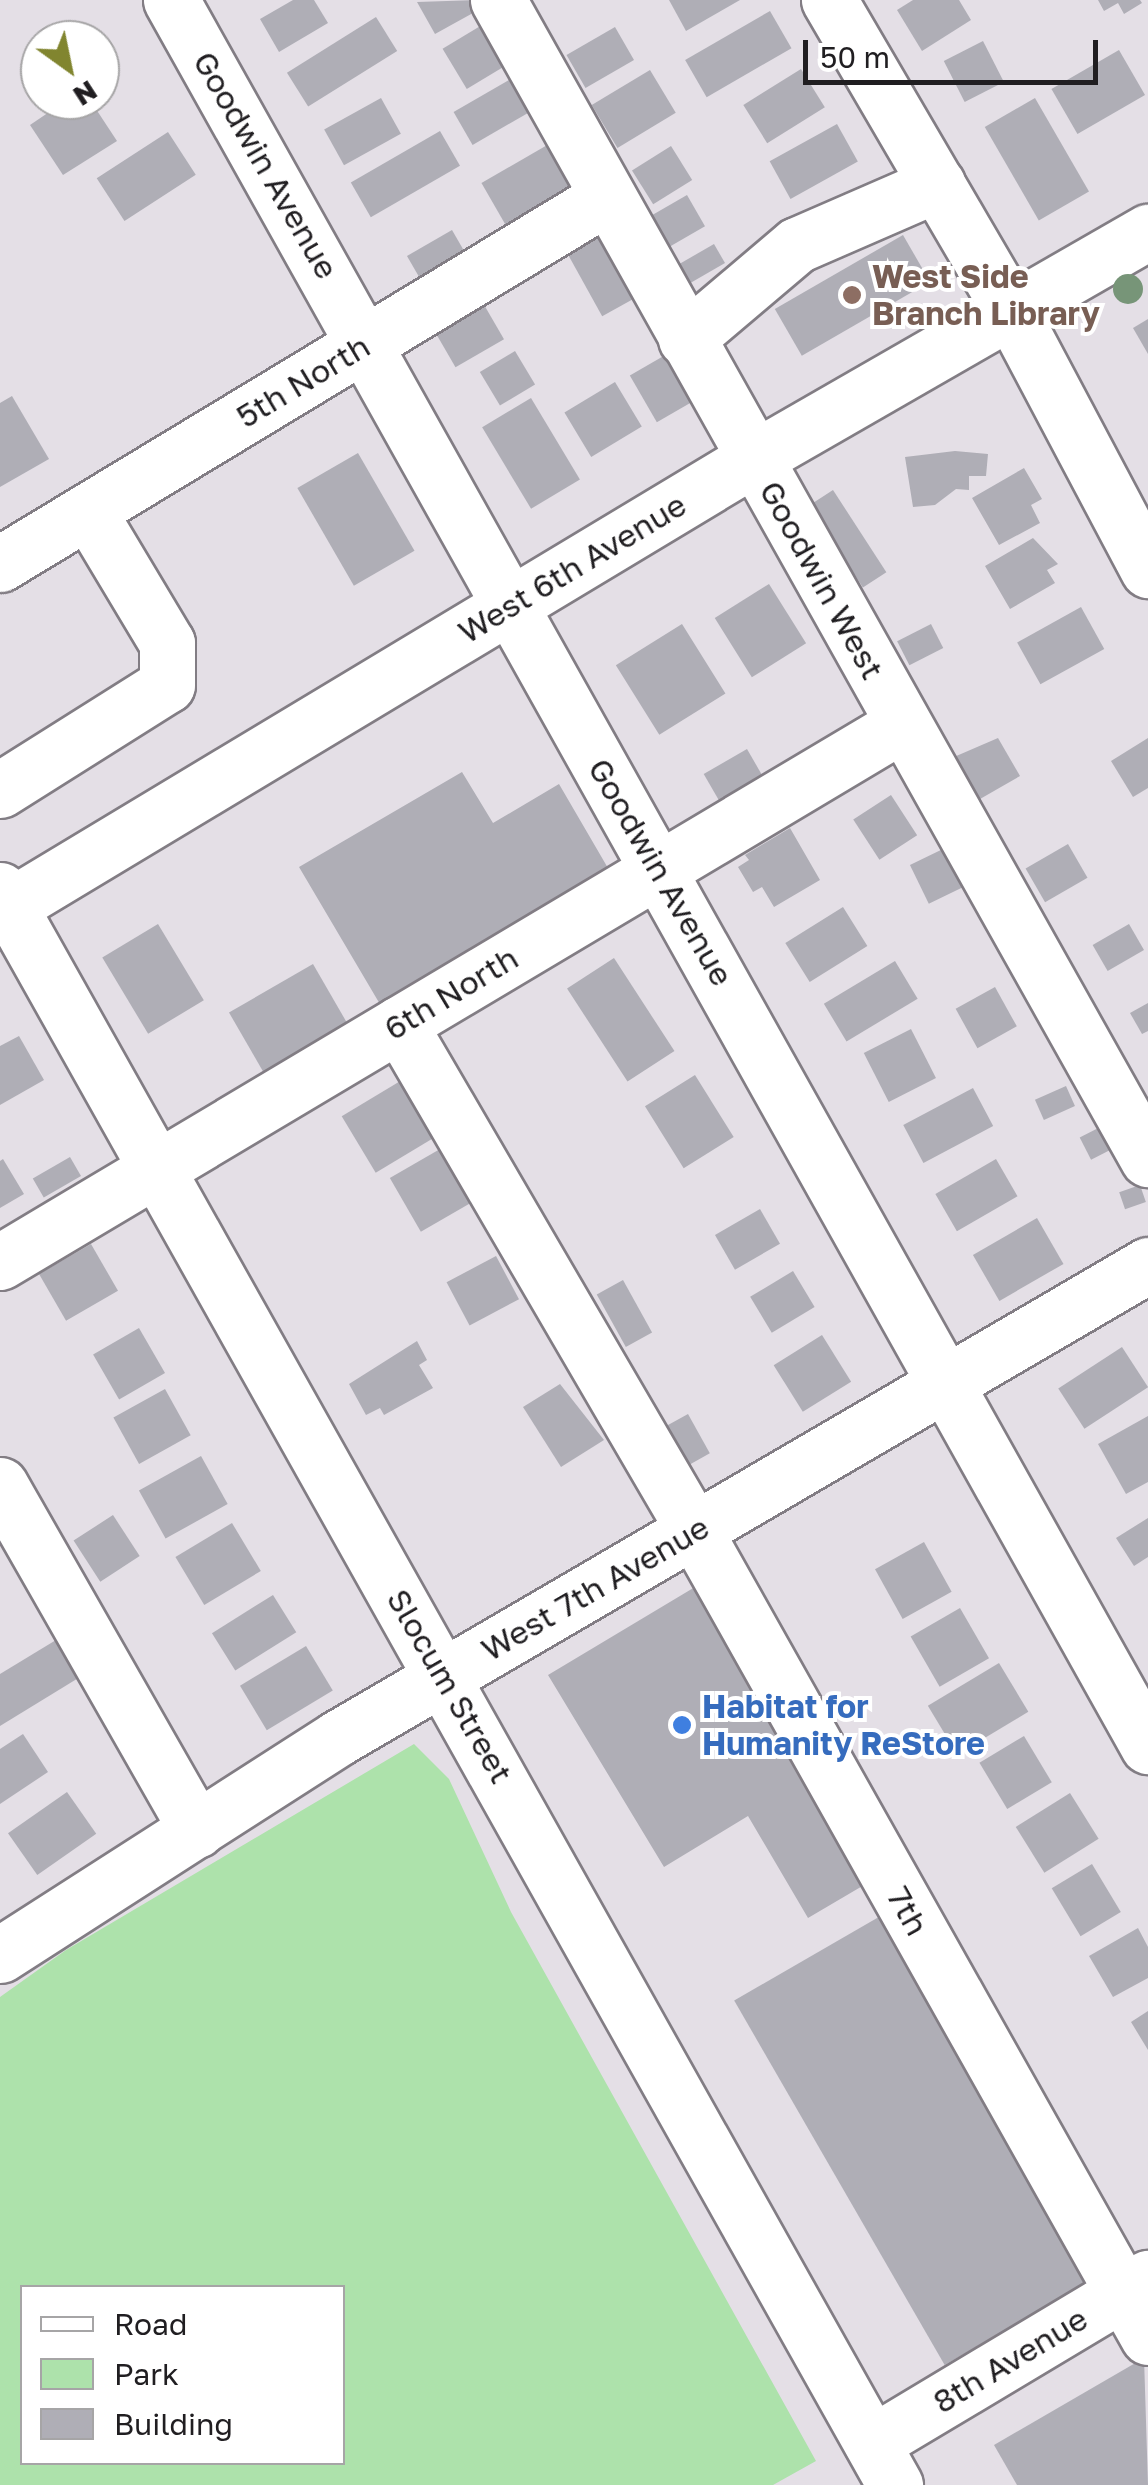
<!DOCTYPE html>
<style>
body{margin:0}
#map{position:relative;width:1148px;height:2485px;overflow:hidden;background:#e4dfe6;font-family:"Golos Text",sans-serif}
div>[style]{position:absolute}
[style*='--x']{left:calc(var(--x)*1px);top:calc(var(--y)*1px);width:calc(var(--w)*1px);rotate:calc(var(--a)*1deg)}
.green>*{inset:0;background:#ade2ab}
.building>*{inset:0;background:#afaeb6;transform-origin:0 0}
.roads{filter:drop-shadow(2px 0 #827d84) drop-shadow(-2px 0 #827d84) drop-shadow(0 2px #827d84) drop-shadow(0 -2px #827d84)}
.minor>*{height:55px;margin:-27.5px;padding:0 27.5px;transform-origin:27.5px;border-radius:27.5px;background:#fff}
.trees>*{width:30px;height:30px;margin:-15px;border-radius:50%;background:#779578}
.dots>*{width:28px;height:28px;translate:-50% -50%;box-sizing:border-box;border:5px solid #fff;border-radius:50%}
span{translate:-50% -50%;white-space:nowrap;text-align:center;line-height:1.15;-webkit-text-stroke:8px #fff;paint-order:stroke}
.street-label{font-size:32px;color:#201e21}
.education-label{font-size:32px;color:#785e54;font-weight:700}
.left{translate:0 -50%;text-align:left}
.shop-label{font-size:32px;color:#366cbe;font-weight:700}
.legend{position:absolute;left:20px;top:2285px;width:325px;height:180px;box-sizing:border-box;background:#fff;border:2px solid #a6a5a6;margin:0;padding:12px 18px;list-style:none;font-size:30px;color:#201e21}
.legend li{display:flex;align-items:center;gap:20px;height:50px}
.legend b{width:50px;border:2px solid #a6a5a6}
.north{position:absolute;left:20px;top:20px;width:100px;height:100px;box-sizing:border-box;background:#fff;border:2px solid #a6a5a6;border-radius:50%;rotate:147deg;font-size:28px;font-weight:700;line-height:40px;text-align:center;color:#201e21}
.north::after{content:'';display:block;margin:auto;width:35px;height:45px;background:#81852f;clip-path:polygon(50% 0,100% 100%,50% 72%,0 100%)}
.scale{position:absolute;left:803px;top:40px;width:295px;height:45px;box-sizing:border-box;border:5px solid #201e21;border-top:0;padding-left:12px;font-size:30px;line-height:35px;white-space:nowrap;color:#201e21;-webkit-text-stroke:8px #fff;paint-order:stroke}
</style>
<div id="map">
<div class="green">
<div style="clip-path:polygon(evenodd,414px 1744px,449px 1779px,511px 1912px,816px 2461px,773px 2485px,0 2485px,0 1997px,66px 1950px,414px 1744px,22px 2288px,342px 2288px,342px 2462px,22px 2462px,22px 2288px)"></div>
</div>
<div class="building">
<div style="clip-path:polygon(293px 0,314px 0,328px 23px,279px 52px,260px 19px)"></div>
<div style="clip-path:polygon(477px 0,482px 8px,435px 34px,417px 2px)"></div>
<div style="clip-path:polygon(669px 0,740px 0,686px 31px)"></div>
<div style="clip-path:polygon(913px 0,959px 0,971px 20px,922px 51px,897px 10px)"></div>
<div style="clip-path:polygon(1098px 0,1140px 0,1142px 3px,1124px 14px,1118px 3px,1104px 11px)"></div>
<div style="left:770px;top:11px;width:43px;height:98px;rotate:60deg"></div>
<div style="left:376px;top:17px;width:40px;height:105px;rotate:58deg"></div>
<div style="left:482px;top:25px;width:47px;height:46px;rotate:59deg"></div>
<div style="left:615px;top:27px;width:38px;height:56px;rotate:60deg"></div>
<div style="left:983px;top:41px;width:46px;height:44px;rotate:63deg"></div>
<div style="left:1119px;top:50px;width:52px;height:78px;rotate:60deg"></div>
<div style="left:801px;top:69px;width:45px;height:68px;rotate:58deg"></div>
<div style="left:650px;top:70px;width:50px;height:68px;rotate:59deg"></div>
<div style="left:509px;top:80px;width:38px;height:64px;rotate:60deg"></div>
<div style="left:381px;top:98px;width:41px;height:65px;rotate:61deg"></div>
<div style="left:1035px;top:98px;width:108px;height:58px;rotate:60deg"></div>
<div style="clip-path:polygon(67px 100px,90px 100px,117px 141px,63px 175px,30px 125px)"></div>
<div style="left:837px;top:124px;width:43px;height:77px;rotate:61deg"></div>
<div style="left:440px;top:131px;width:40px;height:103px;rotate:60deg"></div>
<div style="left:168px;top:132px;width:51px;height:85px;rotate:57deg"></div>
<div style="left:549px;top:144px;width:51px;height:78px;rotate:60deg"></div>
<div style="left:671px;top:146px;width:40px;height:46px;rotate:58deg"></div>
<div style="left:687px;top:195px;width:36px;height:48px;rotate:60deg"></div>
<div style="left:611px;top:229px;width:72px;height:50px;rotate:61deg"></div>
<div style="left:452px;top:230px;width:42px;height:52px;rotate:60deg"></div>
<div style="left:903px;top:235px;width:54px;height:148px;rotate:60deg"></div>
<div style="left:714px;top:244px;width:22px;height:40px;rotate:60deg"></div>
<div style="left:483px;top:303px;width:42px;height:56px;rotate:60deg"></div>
<div style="clip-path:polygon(1148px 319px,1148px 354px,1133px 328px)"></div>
<div style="left:674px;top:350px;width:54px;height:51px;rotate:60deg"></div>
<div style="left:515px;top:351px;width:39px;height:41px;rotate:59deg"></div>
<div style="left:615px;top:382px;width:52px;height:59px;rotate:59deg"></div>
<div style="clip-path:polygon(12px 396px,49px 459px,0 487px,0 403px)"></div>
<div style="left:531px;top:398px;width:95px;height:57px;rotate:59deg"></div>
<div style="clip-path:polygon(955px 451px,988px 454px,986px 476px,969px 476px,969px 490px,956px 489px,935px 505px,913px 507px,905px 457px)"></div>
<div style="left:358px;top:453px;width:113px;height:70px;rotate:60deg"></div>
<div style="clip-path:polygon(1024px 468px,1042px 499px,1031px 505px,1040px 523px,999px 545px,972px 498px)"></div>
<div style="left:833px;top:490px;width:98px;height:28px;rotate:57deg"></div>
<div style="clip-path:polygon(1033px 538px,1058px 564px,1047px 570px,1055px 583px,1010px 609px,985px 566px)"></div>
<div style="left:769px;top:584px;width:70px;height:64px;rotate:58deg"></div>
<div style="left:1081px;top:607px;width:48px;height:73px;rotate:61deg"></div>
<div style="left:682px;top:624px;width:82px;height:78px;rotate:58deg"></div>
<div style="left:931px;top:624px;width:27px;height:38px;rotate:63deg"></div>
<div style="clip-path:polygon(998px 738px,1020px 776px,973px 803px,947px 760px)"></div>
<div style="clip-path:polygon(1148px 738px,1148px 788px,1133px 797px,1111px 761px)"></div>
<div style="left:747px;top:749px;width:39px;height:50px;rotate:60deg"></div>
<div style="clip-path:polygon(462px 772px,493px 823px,559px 784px,612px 875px,384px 1011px,299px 867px)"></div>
<div style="left:891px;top:795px;width:48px;height:45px;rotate:57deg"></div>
<div style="clip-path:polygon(790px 828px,820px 880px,774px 907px,762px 887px,753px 892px,738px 867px,749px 860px,745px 855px)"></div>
<div style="left:1068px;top:844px;width:39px;height:49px;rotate:60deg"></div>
<div style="left:945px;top:848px;width:43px;height:39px;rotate:64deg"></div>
<div style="left:843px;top:907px;width:46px;height:68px;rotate:58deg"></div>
<div style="left:158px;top:924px;width:89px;height:65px;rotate:59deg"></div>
<div style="left:1129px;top:924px;width:30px;height:42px;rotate:60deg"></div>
<div style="left:614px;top:958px;width:111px;height:56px;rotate:57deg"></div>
<div style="left:895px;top:961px;width:44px;height:83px;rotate:59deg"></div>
<div style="left:313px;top:964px;width:75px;height:97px;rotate:60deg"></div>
<div style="left:995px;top:987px;width:45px;height:45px;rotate:61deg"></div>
<div style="clip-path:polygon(1148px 1003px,1148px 1031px,1142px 1034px,1130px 1013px)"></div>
<div style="left:911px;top:1029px;width:55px;height:53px;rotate:63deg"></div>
<div style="clip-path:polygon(19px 1036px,44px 1080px,0 1105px,0 1046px)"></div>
<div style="left:412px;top:1074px;width:66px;height:82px;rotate:59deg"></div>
<div style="left:695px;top:1075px;width:73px;height:59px;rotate:58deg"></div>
<div style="left:1066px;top:1086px;width:22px;height:34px;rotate:66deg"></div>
<div style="left:973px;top:1088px;width:43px;height:79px;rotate:62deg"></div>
<div style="left:1110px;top:1122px;width:25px;height:34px;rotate:63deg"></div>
<div style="left:447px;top:1145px;width:62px;height:66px;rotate:60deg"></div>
<div style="left:70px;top:1157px;width:22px;height:43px;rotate:60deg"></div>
<div style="clip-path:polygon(3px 1159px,24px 1194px,0 1208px,0 1161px)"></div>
<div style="left:996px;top:1159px;width:43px;height:70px;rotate:60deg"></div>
<div style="left:1140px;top:1185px;width:18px;height:22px;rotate:71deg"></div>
<div style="left:760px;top:1209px;width:40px;height:52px;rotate:60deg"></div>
<div style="left:1037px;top:1218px;width:53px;height:74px;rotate:60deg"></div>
<div style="left:91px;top:1244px;width:54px;height:60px;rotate:60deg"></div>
<div style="left:496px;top:1256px;width:49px;height:56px;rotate:62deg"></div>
<div style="left:793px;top:1271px;width:42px;height:50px;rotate:59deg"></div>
<div style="left:623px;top:1280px;width:60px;height:30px;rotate:61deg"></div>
<div style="left:139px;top:1328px;width:52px;height:53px;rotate:60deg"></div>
<div style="left:822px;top:1335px;width:55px;height:57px;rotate:58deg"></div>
<div style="clip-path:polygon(417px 1341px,427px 1360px,419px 1365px,433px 1388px,384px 1415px,380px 1408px,366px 1415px,349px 1384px)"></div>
<div style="left:1122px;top:1347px;width:48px;height:76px;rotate:57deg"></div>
<div style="clip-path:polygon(560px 1384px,604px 1440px,561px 1467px,523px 1407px)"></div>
<div style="left:165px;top:1389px;width:53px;height:59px;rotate:61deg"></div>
<div style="left:688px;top:1414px;width:45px;height:30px;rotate:61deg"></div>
<div style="clip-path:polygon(1148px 1416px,1148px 1482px,1126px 1494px,1098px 1444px)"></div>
<div style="left:201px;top:1456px;width:55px;height:71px;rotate:61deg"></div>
<div style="left:113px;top:1515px;width:49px;height:47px;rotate:57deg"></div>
<div style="clip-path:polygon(1148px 1518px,1148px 1557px,1134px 1566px,1116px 1538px)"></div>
<div style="left:232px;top:1523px;width:56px;height:66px;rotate:59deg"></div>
<div style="left:924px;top:1542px;width:57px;height:56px;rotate:61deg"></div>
<div style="clip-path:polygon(700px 1584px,876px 1878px,808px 1918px,748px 1816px,664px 1867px,548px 1675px)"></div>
<div style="left:273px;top:1595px;width:44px;height:72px;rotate:58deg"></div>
<div style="left:960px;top:1608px;width:58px;height:57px;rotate:60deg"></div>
<div style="clip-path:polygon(56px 1640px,80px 1677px,0 1726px,0 1674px)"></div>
<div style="left:306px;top:1646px;width:52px;height:77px;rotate:59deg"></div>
<div style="left:999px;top:1663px;width:57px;height:83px;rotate:59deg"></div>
<div style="clip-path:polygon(23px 1734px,48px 1772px,0 1804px,0 1749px)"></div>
<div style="left:1024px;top:1736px;width:54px;height:52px;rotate:59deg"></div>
<div style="left:67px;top:1792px;width:51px;height:72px;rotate:55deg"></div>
<div style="left:1070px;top:1793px;width:54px;height:64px;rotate:58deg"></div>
<div style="left:1092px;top:1864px;width:56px;height:47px;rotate:59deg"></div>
<div style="left:884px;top:1914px;width:421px;height:173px;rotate:60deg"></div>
<div style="clip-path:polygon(1138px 1928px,1148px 1947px,1148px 1978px,1113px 1997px,1089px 1956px)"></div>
<div style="clip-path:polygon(1148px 2011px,1148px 2050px,1131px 2022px)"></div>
<div style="clip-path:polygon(1144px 2358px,1148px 2485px,1017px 2485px,994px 2445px)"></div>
</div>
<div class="roads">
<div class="minor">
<div style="--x:171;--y:0;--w:2001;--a:60.77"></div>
<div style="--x:498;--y:0;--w:1329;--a:60.72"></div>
<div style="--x:829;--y:0;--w:363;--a:59.7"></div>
<div style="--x:1012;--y:313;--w:291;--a:62.1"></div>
<div style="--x:686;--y:339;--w:145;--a:-40.3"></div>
<div style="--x:797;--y:245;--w:153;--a:-23.5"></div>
<div style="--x:0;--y:564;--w:709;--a:-31.16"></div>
<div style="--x:0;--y:790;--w:197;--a:-32.2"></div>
<div style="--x:167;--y:685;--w:42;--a:-90"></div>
<div style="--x:167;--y:643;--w:154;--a:-120.9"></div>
<div style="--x:0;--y:890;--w:1829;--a:60.7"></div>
<div style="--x:0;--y:912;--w:879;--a:-31.03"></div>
<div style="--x:753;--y:459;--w:456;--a:-29.9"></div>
<div style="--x:399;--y:1024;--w:586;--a:59.76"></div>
<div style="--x:694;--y:1530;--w:926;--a:60.64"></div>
<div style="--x:0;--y:1262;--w:1051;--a:-30.79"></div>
<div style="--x:0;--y:1485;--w:397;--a:60.3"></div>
<div style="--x:0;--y:1955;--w:402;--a:-32.7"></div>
<div style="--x:338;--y:1738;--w:938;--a:-30.28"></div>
<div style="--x:872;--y:2443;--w:322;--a:-30.9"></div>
</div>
</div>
<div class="trees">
<div style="left:1128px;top:289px"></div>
</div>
<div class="dots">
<div style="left:852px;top:295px;background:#8d6e63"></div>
<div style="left:682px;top:1725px;background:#3f7fe0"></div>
</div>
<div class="street-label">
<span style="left:266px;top:165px;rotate:60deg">Goodwin Avenue</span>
<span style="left:303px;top:381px;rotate:-31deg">5th North</span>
<span style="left:572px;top:568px;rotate:-31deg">West 6th Avenue</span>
<span style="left:822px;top:580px;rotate:61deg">Goodwin West</span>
<span style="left:661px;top:872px;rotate:60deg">Goodwin Avenue</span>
<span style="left:451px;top:993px;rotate:-31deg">6th North</span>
<span style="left:595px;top:1588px;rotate:-30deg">West 7th Avenue</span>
<span style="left:450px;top:1686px;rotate:60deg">Slocum Street</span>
<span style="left:908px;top:1911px;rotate:61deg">7th</span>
<span style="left:1010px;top:2360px;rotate:-31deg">8th Avenue</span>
</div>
<div class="education-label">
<span class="left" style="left:872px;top:295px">West Side<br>Branch Library</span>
</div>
<div class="shop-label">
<span class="left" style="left:702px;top:1725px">Habitat for<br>Humanity ReStore</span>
</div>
<ul class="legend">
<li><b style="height:12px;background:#fff"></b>Road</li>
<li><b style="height:28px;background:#ade2ab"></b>Park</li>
<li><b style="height:28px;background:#afaeb6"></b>Building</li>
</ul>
<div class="north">N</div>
<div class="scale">50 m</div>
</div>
